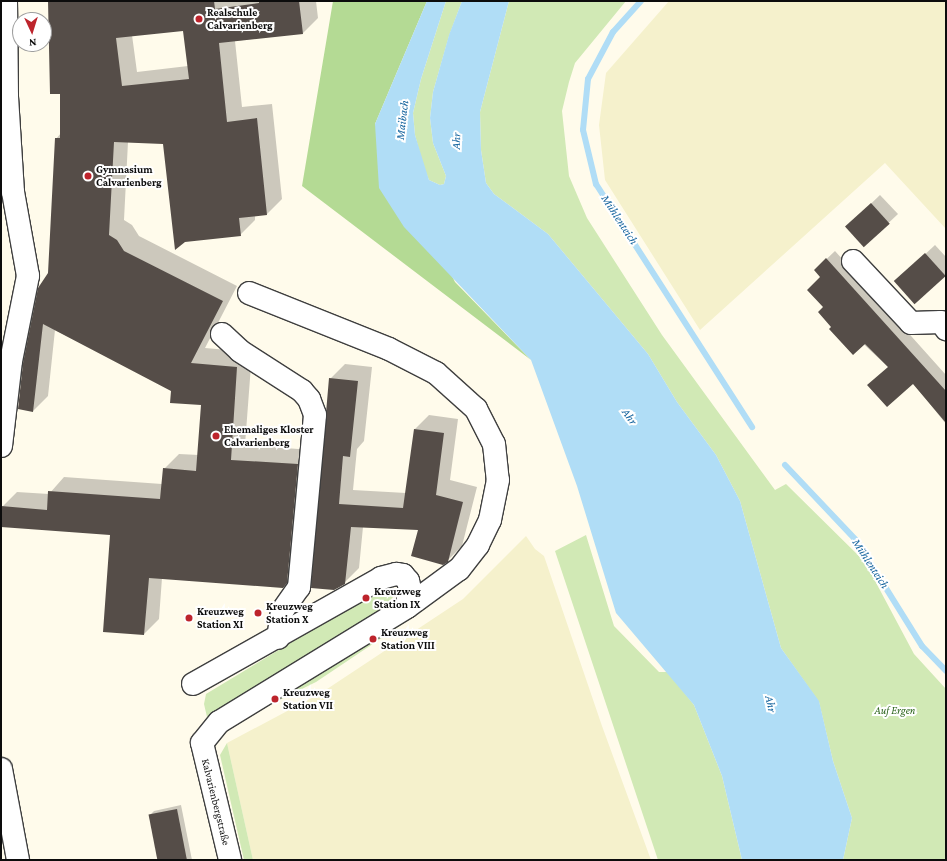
<!DOCTYPE html>
<meta charset="utf-8">
<style>
body{margin:0}
#map{position:relative;width:947px;height:861px;overflow:hidden;background:#fffbeb;font-family:"Crimson Pro",serif}
div>[style]{position:absolute}
[style*='--x']{left:calc(var(--x)*1px);top:calc(var(--y)*1px);width:calc(var(--w)*1px);rotate:calc(var(--a)*1deg)}
.farmland>*{inset:0;background:#f5f1cc}
.green>*{inset:0;background:#d1e9b5}
.forest>*{inset:0;background:#b4da94}
.water>*{inset:0;background:#b0ddf6}
.shadow>*{inset:0;background:#0003}
.stream>*{height:6px;margin:-3px;padding:0 3px;transform-origin:3px;border-radius:3px;background:#b0ddf6}
.building>*{inset:0;background:#554d48;transform-origin:0 0}
.roads{filter:drop-shadow(1px 0 #3f3f3f) drop-shadow(-1px 0 #3f3f3f) drop-shadow(0 1px #3f3f3f) drop-shadow(0 -1px #3f3f3f)}
.minor>*{height:22px;margin:-11px;padding:0 11px;transform-origin:11px;border-radius:11px;background:#fff}
.dots>*{width:11px;height:11px;translate:-50% -50%;box-sizing:border-box;border:2px solid #fff;border-radius:50%}
span{translate:-50% -50%;white-space:nowrap;text-align:center;line-height:1.15;-webkit-text-stroke:4px #fff;paint-order:stroke}
.poi-label{font-size:11px;color:#0c0c0c;font-weight:700}
.left{translate:0 -50%;text-align:left}
.park-label{font-size:11px;color:#2c641c;font-style:italic}
.street-label{font-size:11px;color:#0c0c0c}
.water-label{font-size:12px;color:#15649e;font-style:italic}
.frame{position:absolute;inset:0;border:2px solid #0c0c0c;pointer-events:none}
.north{position:absolute;left:12px;top:12px;width:40px;height:40px;box-sizing:border-box;background:#fff;border:1px solid #9e9e9e;border-radius:50%;rotate:176deg;font-size:11px;font-weight:700;line-height:16px;text-align:center;color:#0c0c0c}
.north::after{content:'';display:block;margin:auto;width:14px;height:18px;background:#bd242c;clip-path:polygon(50% 0,100% 100%,50% 72%,0 100%)}
</style>
<div id="map">
<div class="farmland">
<div style="clip-path:polygon(669px 1px,946px 1px,946px 229px,885px 163px,700px 330px,605px 180px,599px 125px,606px 73px)"></div>
<div style="clip-path:polygon(526px 536px,535px 549px,544px 556px,602px 726px,651px 860px,253px 860px,227px 743px,321px 693px,463px 599px)"></div>
</div>
<div class="green">
<div style="clip-path:polygon(446px 1px,462px 1px,449px 36px,433px 92px,430px 118px,433px 143px,446px 176px,444px 184px,440px 185px,429px 180px,423px 165px,415px 135px,413px 113px,421px 79px)"></div>
<div style="clip-path:polygon(509px 1px,626px 1px,575px 63px,569px 82px,562px 111px,569px 176px,587px 218px,662px 335px,775px 490px,786px 484px,865px 562px,914px 654px,946px 689px,946px 860px,843px 860px,852px 818px,833px 761px,819px 702px,781px 648px,740px 501px,716px 455px,677px 402px,648px 354px,548px 234px,494px 194px,486px 183px,481px 150px,480px 112px)"></div>
<div style="clip-path:polygon(586px 535px,614px 626px,659px 672px,668px 672px,694px 705px,722px 776px,742px 860px,658px 860px,555px 551px)"></div>
<div style="clip-path:polygon(384px 586px,393px 587px,394px 596px,379px 612px,207px 717px,204px 704px,206px 694px,361px 600px,366px 601px)"></div>
<div style="clip-path:polygon(428px 605px,428px 607px,316px 682px,251px 714px,368px 642px,376px 639px,378px 636px)"></div>
<div style="clip-path:polygon(227px 743px,253px 860px,244px 860px,220px 755px)"></div>
</div>
<div class="forest">
<div style="clip-path:polygon(333px 1px,427px 1px,375px 124px,455px 282px,531px 360px,302px 186px)"></div>
</div>
<div class="water">
<div style="clip-path:polygon(427px 1px,446px 1px,421px 79px,413px 113px,415px 135px,429px 180px,440px 185px,444px 184px,446px 176px,433px 143px,430px 118px,433px 92px,449px 35px,462px 1px,509px 1px,480px 112px,481px 150px,486px 183px,494px 194px,548px 234px,648px 354px,677px 402px,716px 455px,740px 501px,781px 648px,819px 701px,833px 761px,852px 818px,843px 860px,742px 860px,722px 776px,694px 705px,616px 613px,577px 486px,531px 360px,404px 227px,379px 188px,375px 124px)"></div>
</div>
<div class="shadow">
<div style="clip-path:polygon(evenodd,49px 1px,316px 1px,318px 18px,303px 33px,235px 41px,242px 107px,272px 104px,282px 199px,267px 214px,255px 215px,255px 220px,240px 235px,164px 143px,128px 142px,124px 220px,132px 225px,139px 236px,237px 286px,205px 348px,252px 352px,245px 445px,312px 450px,298px 572px,282px 587px,162px 578px,159px 619px,144px 634px,111px 534px,1px 526px,2px 507px,17px 492px,49px 494px,64px 477px,162px 484px,164px 469px,179px 454px,199px 455px,202px 404px,55px 330px,48px 396px,33px 411px,19px 408px,49px 274px,56px 139px,61px 133px,61px 92px,49px 1px,184px 30px,188px 66px,137px 72px,132px 35px,184px 30px)"></div>
<div style="clip-path:polygon(880px 195px,898px 214px,864px 246px,856px 218px)"></div>
<div style="clip-path:polygon(935px 245px,946px 257px,946px 274px,916px 302px,905px 273px)"></div>
<div style="clip-path:polygon(835px 251px,946px 375px,946px 424px,913px 383px,888px 367px,824px 307px,822px 277px,815px 270px)"></div>
<div style="clip-path:polygon(345px 364px,372px 367px,364px 441px,357px 449px,353px 490px,406px 493px,415px 429px,429px 415px,458px 419px,450px 480px,477px 487px,462px 546px,447px 561px,419px 529px,363px 527px,359px 568px,344px 583px,330px 379px)"></div>
<div style="clip-path:polygon(181px 805px,192px 860px,159px 860px,150px 815px,154px 811px)"></div>
</div>
<div class="stream">
<div style="--x:641;--y:1;--w:42;--a:132.1"></div>
<div style="--x:613;--y:32;--w:53;--a:118"></div>
<div style="--x:588;--y:79;--w:51;--a:95.6"></div>
<div style="--x:583;--y:130;--w:56;--a:76.5"></div>
<div style="--x:596;--y:184;--w:289;--a:57.3"></div>
<div style="--x:785;--y:465;--w:103;--a:46.6"></div>
<div style="--x:856;--y:540;--w:125;--a:58.1"></div>
<div style="--x:922;--y:646;--w:35;--a:46"></div>
</div>
<div class="building">
<div style="clip-path:polygon(evenodd,48px 1px,214px 1px,215px 9px,259px 3px,259px 1px,299px 1px,303px 34px,219px 43px,227px 122px,257px 118px,267px 215px,239px 218px,241px 236px,185px 242px,175px 250px,163px 144px,114px 142px,109px 235px,117px 240px,124px 251px,223px 301px,191px 363px,237px 367px,231px 460px,298px 464px,287px 583px,283px 588px,149px 578px,144px 635px,103px 632px,110px 535px,1px 527px,1px 506px,47px 510px,48px 491px,160px 499px,163px 468px,196px 471px,201px 405px,170px 403px,171px 391px,43px 324px,33px 412px,18px 409px,23px 363px,38px 288px,48px 273px,55px 138px,60px 138px,60px 94px,50px 94px,48px 1px,183px 31px,189px 79px,122px 86px,116px 38px,183px 31px)"></div>
<div style="left:871px;top:203px;width:28px;height:35px;rotate:48deg"></div>
<div style="left:925px;top:253px;width:31px;height:42px;rotate:48deg"></div>
<div style="clip-path:polygon(826px 258px,946px 391px,946px 423px,913px 384px,887px 407px,867px 385px,888px 367px,865px 344px,853px 355px,829px 329px,831px 327px,818px 312px,823px 307px,807px 290px,820px 277px,814px 270px)"></div>
<div style="clip-path:polygon(329px 378px,358px 381px,350px 457px,343px 456px,339px 504px,403px 508px,414px 429px,444px 433px,436px 495px,463px 502px,448px 562px,443px 565px,411px 556px,418px 530px,351px 527px,345px 584px,334px 590px,311px 588px)"></div>
<div style="left:177px;top:809px;width:52px;height:29px;rotate:79deg"></div>
</div>
<div class="roads">
<div class="minor">
<div style="--x:853;--y:261;--w:85;--a:46.9"></div>
<div style="--x:911;--y:323;--w:30;--a:-2"></div>
<div style="--x:941;--y:322;--w:9;--a:54"></div>
<div style="--x:249;--y:293;--w:151;--a:21.8"></div>
<div style="--x:389;--y:349;--w:53;--a:27.1"></div>
<div style="--x:436;--y:373;--w:54;--a:42"></div>
<div style="--x:476;--y:409;--w:39;--a:63"></div>
<div style="--x:494;--y:444;--w:36;--a:84"></div>
<div style="--x:498;--y:480;--w:41;--a:101.3"></div>
<div style="--x:490;--y:520;--w:28;--a:116"></div>
<div style="--x:478;--y:545;--w:31;--a:128"></div>
<div style="--x:459;--y:569;--w:64;--a:143.8"></div>
<div style="--x:222;--y:334;--w:25;--a:43"></div>
<div style="--x:240;--y:351;--w:74;--a:32.8"></div>
<div style="--x:302;--y:391;--w:11;--a:49"></div>
<div style="--x:309;--y:399;--w:17;--a:69"></div>
<div style="--x:315;--y:415;--w:173;--a:95.3"></div>
<div style="--x:299;--y:587;--w:29;--a:125"></div>
<div style="--x:282;--y:611;--w:27;--a:98"></div>
<div style="--x:1;--y:446;--w:86;--a:-83.3"></div>
<div style="--x:11;--y:361;--w:87;--a:-78.7"></div>
<div style="--x:28;--y:276;--w:85;--a:-100.1"></div>
<div style="--x:13;--y:192;--w:96;--a:-93.6"></div>
<div style="--x:7;--y:96;--w:95;--a:-90.6"></div>
<div style="--x:193;--y:684;--w:216;--a:-29.4"></div>
<div style="--x:381;--y:578;--w:16;--a:-15"></div>
<div style="--x:396;--y:574;--w:7;--a:8"></div>
<div style="--x:403;--y:575;--w:8;--a:50"></div>
<div style="--x:408;--y:581;--w:8;--a:76"></div>
<div style="--x:410;--y:589;--w:18;--a:99"></div>
<div style="--x:407;--y:607;--w:220;--a:148.5"></div>
<div style="--x:219;--y:722;--w:27;--a:129"></div>
<div style="--x:202;--y:743;--w:120;--a:76.5"></div>
<div style="--x:1;--y:769;--w:93;--a:79.4"></div>
</div>
</div>
<div class="dots">
<div style="left:199px;top:19px;background:#bd242c"></div>
<div style="left:88px;top:176px;background:#bd242c"></div>
<div style="left:216px;top:436px;background:#bd242c"></div>
<div style="left:366px;top:598px;background:#bd242c"></div>
<div style="left:258px;top:613px;background:#bd242c"></div>
<div style="left:189px;top:618px;background:#bd242c"></div>
<div style="left:373px;top:639px;background:#bd242c"></div>
<div style="left:275px;top:699px;background:#bd242c"></div>
</div>
<div class="poi-label">
<span class="left" style="left:207px;top:19px">Realschule<br>Calvarienberg</span>
<span class="left" style="left:96px;top:176px">Gymnasium<br>Calvarienberg</span>
<span class="left" style="left:224px;top:436px">Ehemaliges Kloster<br>Calvarienberg</span>
<span class="left" style="left:374px;top:598px">Kreuzweg<br>Station IX</span>
<span class="left" style="left:266px;top:613px">Kreuzweg<br>Station X</span>
<span class="left" style="left:197px;top:618px">Kreuzweg<br>Station XI</span>
<span class="left" style="left:381px;top:639px">Kreuzweg<br>Station VIII</span>
<span class="left" style="left:283px;top:699px">Kreuzweg<br>Station VII</span>
</div>
<div class="park-label">
<span style="left:895px;top:710px">Auf Ergen</span>
</div>
<div class="street-label">
<span style="left:216px;top:802px;rotate:76deg">Kalvarienbergstraße</span>
</div>
<div class="water-label">
<span style="left:403px;top:120px;rotate:-83deg">Maibach</span>
<span style="left:457px;top:141px;rotate:-88deg">Ahr</span>
<span style="left:619px;top:220px;rotate:57deg">Mühlenteich</span>
<span style="left:629px;top:417px;rotate:54deg">Ahr</span>
<span style="left:870px;top:564px;rotate:57deg">Mühlenteich</span>
<span style="left:770px;top:704px;rotate:78deg">Ahr</span>
</div>
<div class="frame"></div>
<div class="north">N</div>
</div>
